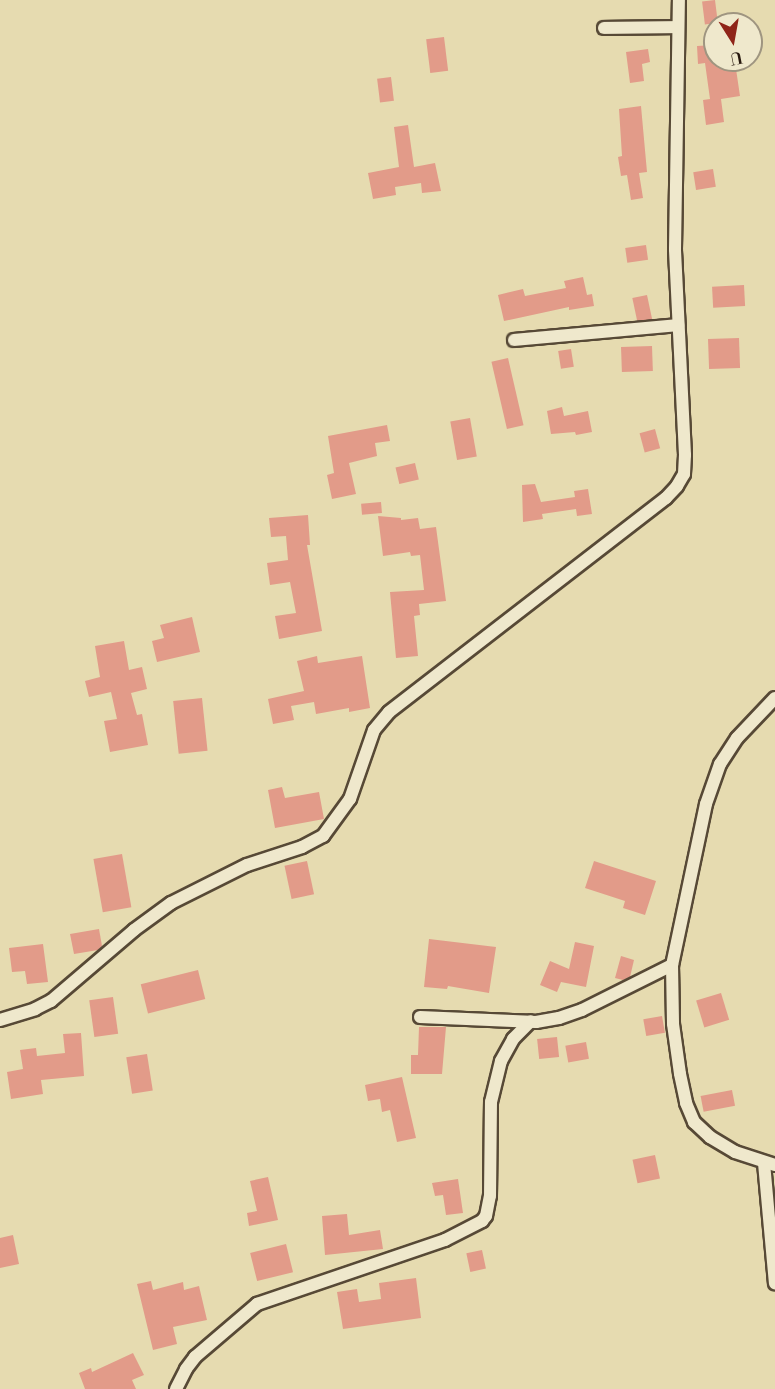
<!DOCTYPE html>
<style>
body{margin:0}
#map{position:relative;width:775px;height:1389px;overflow:hidden;background:#e6dbb0;font-family:"Libre Bodoni",serif}
div>[style]{position:absolute}
[style*='--x']{left:calc(var(--x)*1px);top:calc(var(--y)*1px);width:calc(var(--w)*1px);rotate:calc(var(--a)*1deg)}
.building>*{inset:0;background:#e29b89;transform-origin:0 0}
.roads{filter:drop-shadow(2px 0 #574936) drop-shadow(-2px 0 #574936) drop-shadow(0 2px #574936) drop-shadow(0 -2px #574936)}
.minor>*{height:12px;margin:-6px;padding:0 6px;transform-origin:6px;border-radius:6px;background:#efe8cc}
span{translate:-50% -50%;white-space:nowrap;text-align:center;line-height:1.15;-webkit-text-stroke:4.5px #efe8cc;paint-order:stroke}
.north{position:absolute;left:703px;top:12px;width:60px;height:60px;box-sizing:border-box;background:#efe8cc;border:2px solid #9f9580;border-radius:50%;rotate:169deg;font-size:16px;font-weight:700;line-height:24px;text-align:center;color:#27180e}
.north::after{content:'';display:block;margin:auto;width:21px;height:27px;background:#8f2418;clip-path:polygon(50% 0,100% 100%,50% 72%,0 100%)}
</style>
<div id="map">
<div class="building">
<div style="left:715px;top:0;width:23px;height:13px;rotate:83deg"></div>
<div style="left:444px;top:37px;width:34px;height:18px;rotate:83deg"></div>
<div style="clip-path:polygon(715px 45px,715px 60px,725px 60px,725px 70px,736px 69px,740px 96px,721px 99px,724px 122px,706px 125px,703px 100px,710px 99px,705px 63px,698px 64px,697px 46px)"></div>
<div style="clip-path:polygon(648px 49px,650px 62px,642px 64px,644px 81px,630px 83px,626px 52px)"></div>
<div style="left:391px;top:77px;width:24px;height:14px;rotate:83deg"></div>
<div style="clip-path:polygon(641px 106px,647px 172px,639px 173px,643px 198px,631px 200px,627px 175px,621px 176px,618px 157px,622px 156px,619px 109px)"></div>
<div style="clip-path:polygon(408px 125px,414px 167px,435px 163px,441px 191px,422px 193px,421px 183px,395px 187px,396px 195px,373px 199px,368px 173px,399px 167px,394px 127px)"></div>
<div style="left:713px;top:169px;width:18px;height:20px;rotate:81deg"></div>
<div style="left:646px;top:245px;width:15px;height:21px;rotate:82deg"></div>
<div style="clip-path:polygon(583px 277px,587px 295px,592px 294px,594px 306px,569px 310px,569px 307px,504px 321px,498px 295px,523px 289px,525px 296px,566px 288px,564px 281px)"></div>
<div style="left:744px;top:285px;width:21px;height:32px;rotate:87deg"></div>
<div style="left:647px;top:295px;width:25px;height:15px;rotate:78deg"></div>
<div style="left:739px;top:338px;width:30px;height:31px;rotate:88deg"></div>
<div style="left:652px;top:346px;width:25px;height:31px;rotate:88deg"></div>
<div style="left:571px;top:349px;width:18px;height:13px;rotate:81deg"></div>
<div style="left:508px;top:358px;width:69px;height:17px;rotate:77deg"></div>
<div style="clip-path:polygon(562px 407px,564px 416px,588px 411px,592px 432px,576px 435px,575px 432px,551px 434px,547px 411px)"></div>
<div style="left:470px;top:418px;width:39px;height:20px;rotate:80deg"></div>
<div style="clip-path:polygon(387px 425px,390px 441px,375px 443px,377px 456px,349px 463px,356px 494px,332px 499px,327px 475px,334px 473px,328px 436px)"></div>
<div style="left:655px;top:429px;width:20px;height:16px;rotate:75deg"></div>
<div style="left:415px;top:463px;width:17px;height:20px;rotate:77deg"></div>
<div style="clip-path:polygon(535px 484px,541px 502px,575px 497px,574px 491px,588px 489px,592px 514px,577px 516px,576px 509px,542px 514px,543px 519px,523px 522px,522px 485px)"></div>
<div style="left:381px;top:502px;width:11px;height:20px;rotate:85deg"></div>
<div style="clip-path:polygon(308px 515px,310px 545px,307px 545px,322px 631px,279px 639px,275px 616px,296px 613px,290px 582px,270px 585px,267px 563px,288px 560px,286px 536px,271px 537px,269px 518px)"></div>
<div style="clip-path:polygon(378px 516px,401px 518px,401px 520px,418px 518px,420px 529px,436px 527px,446px 601px,419px 604px,420px 615px,414px 616px,418px 656px,396px 658px,390px 592px,424px 590px,420px 555px,411px 556px,410px 552px,383px 556px)"></div>
<div style="clip-path:polygon(192px 617px,200px 652px,157px 662px,152px 641px,164px 638px,160px 625px)"></div>
<div style="clip-path:polygon(124px 641px,129px 670px,142px 667px,147px 689px,131px 693px,137px 715px,142px 714px,148px 745px,110px 752px,104px 721px,117px 719px,111px 692px,89px 697px,85px 681px,100px 677px,95px 646px)"></div>
<div style="clip-path:polygon(317px 656px,318px 663px,362px 656px,370px 708px,349px 712px,349px 708px,316px 714px,314px 702px,291px 706px,294px 720px,273px 724px,268px 699px,304px 691px,297px 661px)"></div>
<div style="left:202px;top:698px;width:53px;height:29px;rotate:84deg"></div>
<div style="clip-path:polygon(282px 787px,285px 798px,319px 792px,324px 819px,275px 828px,268px 790px)"></div>
<div style="left:122px;top:854px;width:54px;height:29px;rotate:80deg"></div>
<div style="left:307px;top:861px;width:34px;height:23px;rotate:78deg"></div>
<div style="clip-path:polygon(594px 861px,656px 881px,645px 915px,623px 908px,625px 901px,585px 888px)"></div>
<div style="clip-path:polygon(99px 929px,102px 946px,98px 950px,74px 954px,70px 934px)"></div>
<div style="clip-path:polygon(429px 939px,496px 947px,489px 993px,448px 986px,447px 989px,424px 987px)"></div>
<div style="clip-path:polygon(575px 942px,594px 946px,586px 987px,561px 982px,557px 992px,540px 985px,550px 961px,569px 969px)"></div>
<div style="clip-path:polygon(43px 944px,48px 982px,27px 984px,25px 971px,12px 972px,9px 948px)"></div>
<div style="clip-path:polygon(621px 956px,634px 960px,630px 977px,623px 980px,615px 978px)"></div>
<div style="left:198px;top:970px;width:30px;height:59px;rotate:76deg"></div>
<div style="left:721px;top:993px;width:28px;height:26px;rotate:73deg"></div>
<div style="left:113px;top:997px;width:37px;height:24px;rotate:82deg"></div>
<div style="left:662px;top:1016px;width:17px;height:19px;rotate:80deg"></div>
<div style="clip-path:polygon(419px 1027px,446px 1027px,442px 1074px,411px 1074px,411px 1055px,418px 1055px)"></div>
<div style="clip-path:polygon(81px 1033px,84px 1076px,41px 1080px,43px 1094px,11px 1099px,7px 1072px,23px 1069px,20px 1050px,36px 1048px,37px 1056px,65px 1053px,63px 1034px)"></div>
<div style="left:557px;top:1037px;width:20px;height:20px;rotate:84deg"></div>
<div style="left:586px;top:1042px;width:17px;height:21px;rotate:80deg"></div>
<div style="left:147px;top:1054px;width:37px;height:21px;rotate:81deg"></div>
<div style="clip-path:polygon(402px 1077px,416px 1138px,397px 1142px,390px 1110px,382px 1112px,380px 1099px,368px 1101px,365px 1085px)"></div>
<div style="left:732px;top:1090px;width:16px;height:32px;rotate:79deg"></div>
<div style="left:655px;top:1155px;width:24px;height:23px;rotate:78deg"></div>
<div style="clip-path:polygon(268px 1177px,278px 1220px,249px 1226px,247px 1213px,257px 1211px,250px 1181px)"></div>
<div style="clip-path:polygon(458px 1179px,463px 1213px,446px 1215px,443px 1195px,435px 1196px,432px 1183px)"></div>
<div style="clip-path:polygon(347px 1214px,349px 1235px,380px 1230px,383px 1249px,325px 1255px,322px 1216px)"></div>
<div style="clip-path:polygon(13px 1235px,19px 1264px,0 1268px,0 1238px)"></div>
<div style="left:286px;top:1244px;width:29px;height:37px;rotate:76deg"></div>
<div style="left:482px;top:1250px;width:19px;height:16px;rotate:78deg"></div>
<div style="clip-path:polygon(416px 1278px,421px 1318px,343px 1329px,337px 1292px,357px 1289px,359px 1302px,381px 1299px,379px 1283px)"></div>
<div style="clip-path:polygon(151px 1281px,153px 1290px,183px 1282px,184px 1290px,199px 1286px,207px 1320px,173px 1327px,177px 1344px,153px 1350px,137px 1284px)"></div>
<div style="clip-path:polygon(133px 1353px,144px 1375px,132px 1380px,136px 1389px,85px 1389px,79px 1373px,91px 1368px,92px 1372px)"></div>
</div>
<div class="roads">
<div class="minor">
<div style="--x:604;--y:28;--w:74;--a:-0.8"></div>
<div style="--x:514;--y:340;--w:165;--a:-5.2"></div>
<div style="--x:775;--y:698;--w:55;--a:133.5"></div>
<div style="--x:737;--y:738;--w:31;--a:123"></div>
<div style="--x:720;--y:764;--w:42;--a:109.3"></div>
<div style="--x:706;--y:804;--w:165;--a:101.9"></div>
<div style="--x:672;--y:965;--w:59;--a:89"></div>
<div style="--x:673;--y:1024;--w:50;--a:82"></div>
<div style="--x:680;--y:1074;--w:30;--a:78"></div>
<div style="--x:686;--y:1103;--w:21;--a:67"></div>
<div style="--x:694;--y:1122;--w:22;--a:43"></div>
<div style="--x:710;--y:1137;--w:29;--a:31"></div>
<div style="--x:735;--y:1152;--w:42;--a:18"></div>
<div style="--x:420;--y:1017;--w:116;--a:2.5"></div>
<div style="--x:536;--y:1022;--w:23;--a:-10"></div>
<div style="--x:559;--y:1018;--w:24;--a:-19"></div>
<div style="--x:582;--y:1010;--w:101;--a:-26.6"></div>
<div style="--x:0;--y:1020;--w:37;--a:-17"></div>
<div style="--x:35;--y:1009;--w:18;--a:-27"></div>
<div style="--x:51;--y:1001;--w:109;--a:-40.5"></div>
<div style="--x:134;--y:930;--w:46;--a:-36.1"></div>
<div style="--x:171;--y:903;--w:85;--a:-26.6"></div>
<div style="--x:247;--y:865;--w:58;--a:-18.1"></div>
<div style="--x:302;--y:847;--w:24;--a:-28"></div>
<div style="--x:323;--y:836;--w:46;--a:-53.9"></div>
<div style="--x:350;--y:799;--w:73;--a:-70.8"></div>
<div style="--x:374;--y:730;--w:23;--a:-50"></div>
<div style="--x:389;--y:712;--w:350;--a:-37.7"></div>
<div style="--x:666;--y:498;--w:16;--a:-47"></div>
<div style="--x:677;--y:486;--w:14;--a:-60"></div>
<div style="--x:684;--y:474;--w:19;--a:-87"></div>
<div style="--x:685;--y:455;--w:206;--a:-92.8"></div>
<div style="--x:675;--y:249;--w:249;--a:-89.1"></div>
<div style="--x:764;--y:1163;--w:121;--a:84.8"></div>
<div style="--x:176;--y:1389;--w:22;--a:-63"></div>
<div style="--x:186;--y:1369;--w:15;--a:-53"></div>
<div style="--x:195;--y:1357;--w:82;--a:-40.5"></div>
<div style="--x:257;--y:1304;--w:199;--a:-18.8"></div>
<div style="--x:445;--y:1240;--w:42;--a:-27.2"></div>
<div style="--x:482;--y:1221;--w:6;--a:-51"></div>
<div style="--x:486;--y:1216;--w:20;--a:-79"></div>
<div style="--x:490;--y:1196;--w:94;--a:-89.4"></div>
<div style="--x:491;--y:1102;--w:42;--a:-76.3"></div>
<div style="--x:501;--y:1061;--w:25;--a:-61"></div>
<div style="--x:513;--y:1039;--w:25;--a:-45"></div>
</div>
</div>
<div class="north">U</div>
</div>
